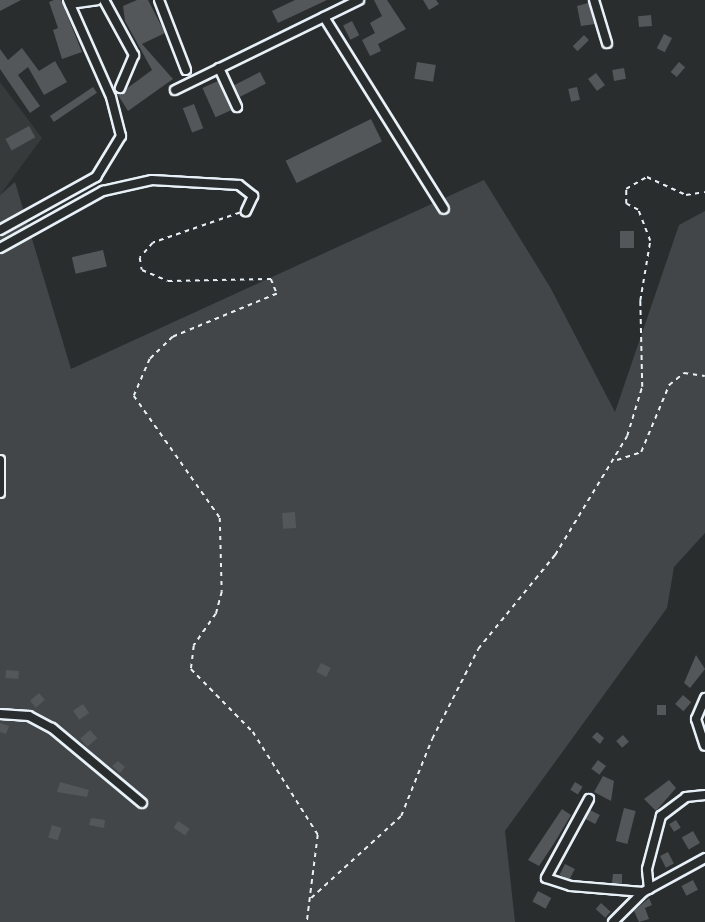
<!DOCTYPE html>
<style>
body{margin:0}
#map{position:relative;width:705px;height:922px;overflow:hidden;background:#2a2d2e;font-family:"Balsamiq Sans",sans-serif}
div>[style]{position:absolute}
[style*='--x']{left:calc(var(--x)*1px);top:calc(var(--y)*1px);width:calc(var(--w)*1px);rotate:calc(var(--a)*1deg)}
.built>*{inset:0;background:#363a3b}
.green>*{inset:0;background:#424648}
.building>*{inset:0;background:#535759;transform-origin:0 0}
.path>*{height:1.5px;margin-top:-0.75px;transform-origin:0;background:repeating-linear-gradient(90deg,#e8f1f8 0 4.5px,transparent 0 9px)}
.roads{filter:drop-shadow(2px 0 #e8f1f8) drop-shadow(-2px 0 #e8f1f8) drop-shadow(0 2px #e8f1f8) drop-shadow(0 -2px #e8f1f8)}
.minor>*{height:8px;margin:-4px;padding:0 4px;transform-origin:4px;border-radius:4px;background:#2a2d2e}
span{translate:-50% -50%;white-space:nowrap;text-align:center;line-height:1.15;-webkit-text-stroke:4.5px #2a2d2e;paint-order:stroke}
</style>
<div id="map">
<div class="built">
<div style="clip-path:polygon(0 82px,42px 138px,0 195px)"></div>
</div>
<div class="green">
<div style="clip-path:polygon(484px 180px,550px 287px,615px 412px,679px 225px,705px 211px,705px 533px,674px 567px,667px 608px,505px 831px,515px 922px,0 922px,0 195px,15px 182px,71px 369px)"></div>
</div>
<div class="building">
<div style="clip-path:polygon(0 0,21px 0,0 11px)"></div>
<div style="clip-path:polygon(54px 0,61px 0,82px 52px,62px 59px,53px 30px,58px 28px,49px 2px)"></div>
<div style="clip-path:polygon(137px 0,148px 0,165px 33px,142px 44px,173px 79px,128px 111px,118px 95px,152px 70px,125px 21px,123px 6px)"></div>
<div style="clip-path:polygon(295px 0,327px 0,278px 23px,272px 11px)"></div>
<div style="clip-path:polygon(374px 0,387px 0,406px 29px,378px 44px,381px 51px,370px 56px,362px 40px,375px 33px,370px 23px,382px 16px)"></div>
<div style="clip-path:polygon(423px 0,436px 0,439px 4px,429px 10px)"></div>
<div style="clip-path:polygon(588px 3px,595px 24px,581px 26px,577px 6px)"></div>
<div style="left:651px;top:15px;width:11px;height:13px;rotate:85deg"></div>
<div style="left:352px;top:21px;width:16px;height:10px;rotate:63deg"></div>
<div style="left:664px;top:34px;width:9px;height:16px;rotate:27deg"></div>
<div style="left:584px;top:35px;width:7px;height:16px;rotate:45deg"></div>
<div style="clip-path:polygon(22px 48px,39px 71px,55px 61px,67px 82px,44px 95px,28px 67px,18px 75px,40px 106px,30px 113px,0 69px,0 49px,8px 60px)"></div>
<div style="left:417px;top:62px;width:19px;height:17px;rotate:9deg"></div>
<div style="left:679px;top:62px;width:8px;height:13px;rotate:40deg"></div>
<div style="left:624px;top:68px;width:11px;height:12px;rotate:80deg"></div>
<div style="left:260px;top:72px;width:13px;height:29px;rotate:63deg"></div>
<div style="left:596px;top:73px;width:15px;height:10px;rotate:53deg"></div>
<div style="left:218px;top:81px;width:32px;height:17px;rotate:66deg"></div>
<div style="left:93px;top:87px;width:7px;height:52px;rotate:56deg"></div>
<div style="left:577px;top:87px;width:13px;height:9px;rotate:77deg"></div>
<div style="left:194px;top:104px;width:26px;height:12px;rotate:69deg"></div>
<div style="left:371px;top:119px;width:25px;height:95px;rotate:64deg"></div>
<div style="left:29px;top:126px;width:13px;height:27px;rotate:61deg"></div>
<div style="left:620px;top:231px;width:14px;height:17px"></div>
<div style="left:103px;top:250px;width:17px;height:32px;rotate:77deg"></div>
<div style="left:295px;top:512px;width:16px;height:13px;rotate:86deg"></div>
<div style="clip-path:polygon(696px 655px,705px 669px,690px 688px,684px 683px)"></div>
<div style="left:321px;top:663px;width:11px;height:10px;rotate:27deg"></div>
<div style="left:6px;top:670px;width:13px;height:8px;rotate:4deg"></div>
<div style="left:39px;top:693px;width:9px;height:12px;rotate:49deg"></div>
<div style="left:683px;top:695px;width:11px;height:12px;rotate:41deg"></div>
<div style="left:83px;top:704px;width:11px;height:12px;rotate:56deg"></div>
<div style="left:657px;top:705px;width:9px;height:10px"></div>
<div style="clip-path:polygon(0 723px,9px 726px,6px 734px,0 732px)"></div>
<div style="left:90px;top:730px;width:11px;height:13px;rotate:49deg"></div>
<div style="clip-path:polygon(597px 732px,604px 738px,600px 744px,592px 737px)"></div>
<div style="left:623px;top:735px;width:9px;height:9px;rotate:49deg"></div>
<div style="left:598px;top:760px;width:10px;height:11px;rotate:37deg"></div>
<div style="clip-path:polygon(118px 761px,125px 767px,120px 773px,112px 766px)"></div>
<div style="clip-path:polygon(603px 776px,614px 781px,611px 801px,594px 792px)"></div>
<div style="clip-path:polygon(669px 780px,676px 788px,656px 811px,644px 799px)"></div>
<div style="clip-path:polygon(60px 782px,89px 790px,87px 797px,57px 792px)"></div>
<div style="left:575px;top:782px;width:9px;height:9px;rotate:32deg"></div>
<div style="left:624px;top:808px;width:12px;height:34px;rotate:14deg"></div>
<div style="clip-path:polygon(562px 809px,571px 815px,553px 845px,539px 866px,528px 860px)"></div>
<div style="left:590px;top:810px;width:11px;height:10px;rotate:27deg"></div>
<div style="clip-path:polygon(91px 818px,105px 820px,104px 828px,89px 825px)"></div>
<div style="left:676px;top:820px;width:9px;height:8px;rotate:58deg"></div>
<div style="left:178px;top:821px;width:14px;height:8px;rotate:34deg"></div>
<div style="left:52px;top:825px;width:10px;height:13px;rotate:17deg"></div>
<div style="left:693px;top:831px;width:14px;height:13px;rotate:60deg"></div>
<div style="left:668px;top:852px;width:13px;height:9px;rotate:63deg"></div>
<div style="left:565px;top:864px;width:11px;height:12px;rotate:27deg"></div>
<div style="clip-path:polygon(613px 874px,622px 874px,622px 884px,612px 883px)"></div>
<div style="left:693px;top:880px;width:11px;height:13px;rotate:63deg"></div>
<div style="left:538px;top:891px;width:15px;height:12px;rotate:28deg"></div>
<div style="clip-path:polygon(649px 898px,652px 905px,645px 908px,649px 919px,639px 922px,634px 911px)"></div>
<div style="left:601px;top:903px;width:13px;height:8px;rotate:42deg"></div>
</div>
<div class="path">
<div style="--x:240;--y:213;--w:92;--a:161"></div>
<div style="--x:153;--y:243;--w:20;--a:131"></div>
<div style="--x:140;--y:258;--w:12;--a:81"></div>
<div style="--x:142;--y:270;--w:28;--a:23"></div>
<div style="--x:168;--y:281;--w:103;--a:-1.1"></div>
<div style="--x:271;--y:279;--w:16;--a:68"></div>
<div style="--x:277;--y:294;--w:113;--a:157.5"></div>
<div style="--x:173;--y:337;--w:32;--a:136"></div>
<div style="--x:150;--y:359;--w:40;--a:113.4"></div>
<div style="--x:134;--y:396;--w:149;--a:54.8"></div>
<div style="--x:220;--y:518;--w:74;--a:88.5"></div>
<div style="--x:222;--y:592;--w:23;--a:105"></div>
<div style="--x:216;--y:614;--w:39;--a:125"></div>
<div style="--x:194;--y:646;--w:23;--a:97"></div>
<div style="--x:191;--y:669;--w:88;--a:45.5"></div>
<div style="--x:253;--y:732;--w:122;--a:57.7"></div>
<div style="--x:318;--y:835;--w:88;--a:97.2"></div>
<div style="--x:617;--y:460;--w:25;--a:-18"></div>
<div style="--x:641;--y:452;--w:73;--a:-67.3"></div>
<div style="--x:669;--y:385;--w:19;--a:-39"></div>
<div style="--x:684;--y:373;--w:21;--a:8"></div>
<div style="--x:311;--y:898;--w:122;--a:-42.3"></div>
<div style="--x:401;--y:816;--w:83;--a:-68.1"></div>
<div style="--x:432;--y:739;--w:101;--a:-62.9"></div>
<div style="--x:478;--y:649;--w:122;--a:-50.7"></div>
<div style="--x:555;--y:555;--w:139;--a:-58.8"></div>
<div style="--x:627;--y:436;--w:51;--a:-73"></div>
<div style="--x:642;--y:387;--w:86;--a:-91.3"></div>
<div style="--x:640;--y:301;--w:61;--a:-80.5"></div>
<div style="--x:650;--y:241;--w:33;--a:-111"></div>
<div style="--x:638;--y:210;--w:13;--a:-153"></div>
<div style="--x:626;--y:204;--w:15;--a:-90"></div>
<div style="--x:626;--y:189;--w:24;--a:-30"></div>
<div style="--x:647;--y:177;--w:43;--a:24.8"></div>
<div style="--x:686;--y:195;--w:19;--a:-9"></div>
</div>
<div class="roads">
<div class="minor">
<div style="--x:104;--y:0;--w:63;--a:61.4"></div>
<div style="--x:134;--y:55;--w:36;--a:113"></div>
<div style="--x:159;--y:0;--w:75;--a:68.9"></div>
<div style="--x:594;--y:0;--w:45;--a:73.2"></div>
<div style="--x:70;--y:4;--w:27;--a:-8"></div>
<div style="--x:324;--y:17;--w:226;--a:58"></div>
<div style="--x:219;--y:68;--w:43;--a:65.2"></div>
<div style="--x:175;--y:90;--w:205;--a:-26.1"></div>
<div style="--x:0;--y:230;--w:110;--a:-28.9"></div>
<div style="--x:96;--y:177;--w:48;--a:-58.6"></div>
<div style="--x:121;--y:136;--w:40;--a:-104.4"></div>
<div style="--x:111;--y:97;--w:106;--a:-113.9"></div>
<div style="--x:0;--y:248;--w:118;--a:-29"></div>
<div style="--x:103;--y:191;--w:50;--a:-12.7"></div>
<div style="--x:152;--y:180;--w:87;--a:3.3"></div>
<div style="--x:239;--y:185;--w:18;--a:38"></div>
<div style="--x:253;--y:196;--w:17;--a:115"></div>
<div style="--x:0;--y:460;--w:33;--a:90"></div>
<div style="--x:705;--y:698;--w:23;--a:113"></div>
<div style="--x:696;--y:719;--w:28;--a:72"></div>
<div style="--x:0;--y:714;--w:29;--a:4"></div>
<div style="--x:29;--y:716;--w:26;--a:28"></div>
<div style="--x:52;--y:728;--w:117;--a:39.8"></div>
<div style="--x:589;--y:799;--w:90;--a:118.6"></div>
<div style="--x:546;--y:878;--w:26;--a:18"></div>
<div style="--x:571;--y:886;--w:72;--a:4.8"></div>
<div style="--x:649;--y:889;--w:20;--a:-96"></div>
<div style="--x:647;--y:869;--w:55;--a:-75.2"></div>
<div style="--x:661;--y:816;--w:31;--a:-37"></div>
<div style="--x:686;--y:797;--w:19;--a:-6"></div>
<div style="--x:613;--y:922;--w:42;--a:-45"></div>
<div style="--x:643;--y:892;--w:71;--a:-28.7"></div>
</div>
</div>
</div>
